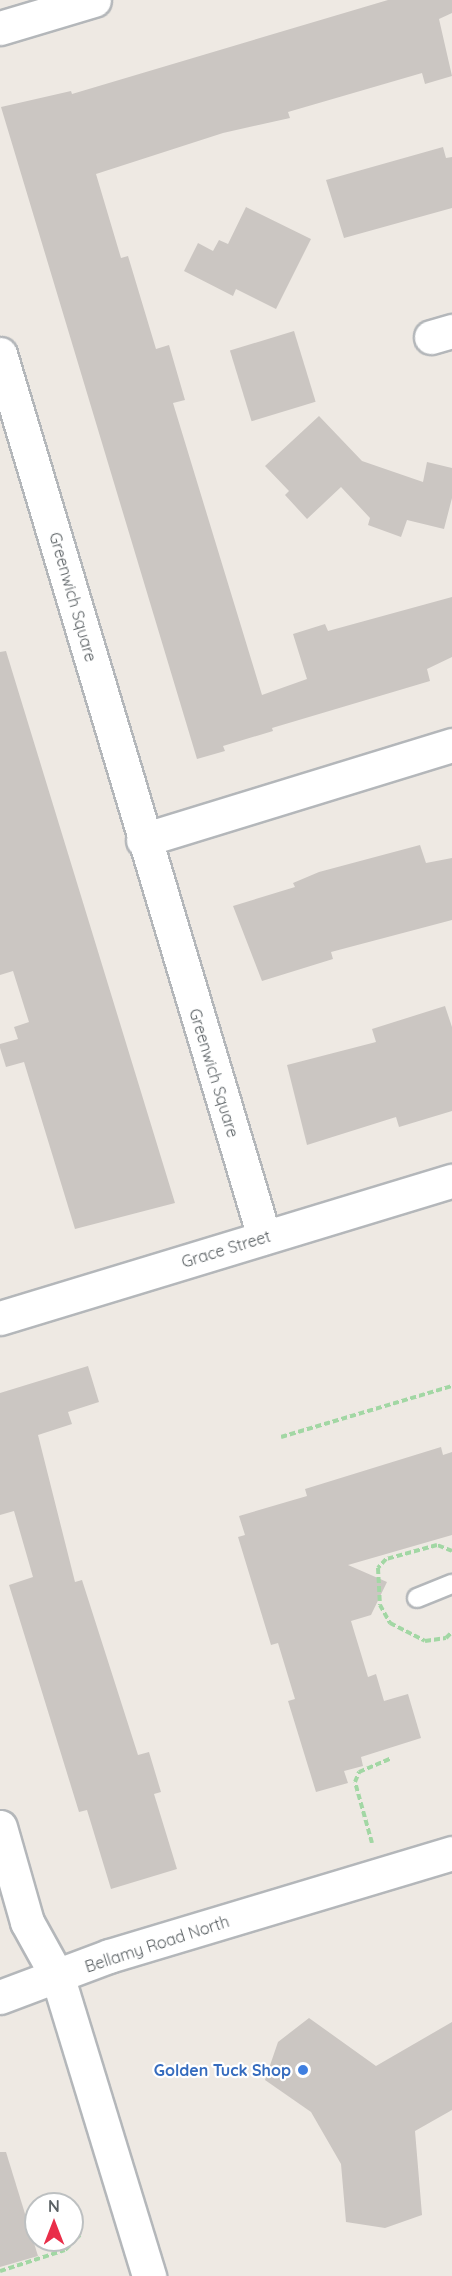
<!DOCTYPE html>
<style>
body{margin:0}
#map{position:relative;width:452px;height:2276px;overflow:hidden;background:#eee9e3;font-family:Quicksand,sans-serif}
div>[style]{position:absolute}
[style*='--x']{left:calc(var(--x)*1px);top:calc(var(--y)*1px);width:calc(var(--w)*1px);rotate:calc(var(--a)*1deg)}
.building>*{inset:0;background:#cbc6c2;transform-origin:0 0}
.path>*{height:4px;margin-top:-2px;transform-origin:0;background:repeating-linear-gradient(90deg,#a2d7a4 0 6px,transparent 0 9px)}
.roads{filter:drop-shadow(2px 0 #b4b7ba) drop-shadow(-2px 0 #b4b7ba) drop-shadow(0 2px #b4b7ba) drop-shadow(0 -2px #b4b7ba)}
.service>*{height:18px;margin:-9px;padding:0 9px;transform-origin:9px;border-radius:9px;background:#fff}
.minor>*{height:33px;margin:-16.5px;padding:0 16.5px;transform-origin:16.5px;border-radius:16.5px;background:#fff}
.tertiary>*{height:33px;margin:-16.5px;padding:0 16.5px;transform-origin:16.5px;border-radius:16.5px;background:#fff}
.dots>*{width:16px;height:16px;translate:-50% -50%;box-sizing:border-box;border:3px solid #fff;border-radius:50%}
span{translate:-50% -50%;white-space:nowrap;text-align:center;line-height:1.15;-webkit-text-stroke:4.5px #fff;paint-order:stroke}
.street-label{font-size:16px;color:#5b6164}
.shop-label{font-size:16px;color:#366cbe;font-weight:700}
.right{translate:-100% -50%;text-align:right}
.north{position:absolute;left:24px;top:2192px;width:60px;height:60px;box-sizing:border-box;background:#fff;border:2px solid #bdc0c1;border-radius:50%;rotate:0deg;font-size:16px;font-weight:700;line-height:24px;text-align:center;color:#5b6164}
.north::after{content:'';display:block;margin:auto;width:21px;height:27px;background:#e92e49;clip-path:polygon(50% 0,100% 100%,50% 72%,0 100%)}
</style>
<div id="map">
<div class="building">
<div style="clip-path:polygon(388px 0,452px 0,452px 13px,439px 19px,452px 76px,425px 84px,422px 73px,288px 112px,290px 118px,223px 133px,96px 174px,121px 258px,128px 256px,156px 349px,169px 345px,185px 400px,173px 403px,262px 695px,307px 679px,293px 634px,325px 624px,328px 631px,452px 597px,452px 657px,427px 669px,430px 681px,272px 728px,273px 731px,223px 746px,225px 751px,197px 759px,1px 107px,71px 91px,72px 94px)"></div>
<div style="clip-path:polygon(443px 147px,446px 158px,452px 157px,452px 208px,344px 238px,326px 180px)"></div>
<div style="clip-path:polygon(246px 207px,311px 239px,276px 309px,236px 289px,233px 296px,184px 271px,198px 243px,213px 251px,219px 240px,228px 244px)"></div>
<div style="left:294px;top:331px;width:74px;height:67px;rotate:73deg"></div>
<div style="clip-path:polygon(319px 416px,362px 461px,423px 482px,427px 462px,452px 468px,452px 498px,444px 529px,407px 520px,401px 537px,368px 525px,370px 518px,341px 487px,307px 519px,285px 495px,289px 491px,265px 466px)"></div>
<div style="clip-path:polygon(6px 651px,175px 1203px,75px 1229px,24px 1062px,6px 1067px,0 1048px,0 1044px,18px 1039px,14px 1027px,29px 1022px,13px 971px,0 975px,0 652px)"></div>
<div style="clip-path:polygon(420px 845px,426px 863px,452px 858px,452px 920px,331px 952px,333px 959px,262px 981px,233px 906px,295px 887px,293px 883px,319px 872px)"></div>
<div style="clip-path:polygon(445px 1006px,452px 1027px,452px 1111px,399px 1127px,396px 1117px,307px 1145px,287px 1065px,376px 1042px,372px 1029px)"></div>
<div style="clip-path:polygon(88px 1366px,99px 1402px,68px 1412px,72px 1424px,38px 1435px,75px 1582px,82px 1580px,138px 1755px,149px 1752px,161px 1792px,154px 1794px,177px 1869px,111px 1889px,87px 1810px,79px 1812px,9px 1585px,33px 1577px,14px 1511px,0 1515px,0 1393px)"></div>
<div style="clip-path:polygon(441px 1447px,443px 1455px,452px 1452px,452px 1535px,348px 1565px,387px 1582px,371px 1615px,351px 1621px,368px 1677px,376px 1674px,384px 1701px,408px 1694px,421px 1738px,361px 1757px,363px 1766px,344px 1771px,348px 1783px,316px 1792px,288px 1701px,295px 1699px,278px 1643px,271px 1645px,238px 1537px,245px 1535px,239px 1516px,307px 1496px,305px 1489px)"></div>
<div style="clip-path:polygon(309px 2018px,376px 2066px,452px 2022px,452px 2110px,415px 2131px,422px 2215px,385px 2228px,346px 2222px,341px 2164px,311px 2112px,265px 2080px,278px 2042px)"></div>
<div style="clip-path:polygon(0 2152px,6px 2152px,38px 2256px,0 2267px)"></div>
</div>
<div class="path">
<div style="--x:281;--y:1437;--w:178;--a:-16.6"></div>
<div style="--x:452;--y:1551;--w:16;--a:-158"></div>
<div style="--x:437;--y:1545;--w:53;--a:164.6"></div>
<div style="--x:386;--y:1559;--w:12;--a:132"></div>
<div style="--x:378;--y:1568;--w:37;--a:87"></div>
<div style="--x:380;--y:1605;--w:21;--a:61"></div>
<div style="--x:390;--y:1623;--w:39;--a:27"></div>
<div style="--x:425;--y:1641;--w:21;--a:-8"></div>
<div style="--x:446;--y:1638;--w:8;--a:-45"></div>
<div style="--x:372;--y:1843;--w:63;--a:-105.6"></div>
<div style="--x:355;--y:1782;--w:11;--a:-68"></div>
<div style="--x:359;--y:1772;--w:34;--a:-23"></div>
<div style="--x:0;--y:2271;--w:68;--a:-17.9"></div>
<div style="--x:65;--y:2250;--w:21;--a:-45"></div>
</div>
<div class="roads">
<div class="service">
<div style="--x:417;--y:1598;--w:38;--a:-22"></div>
</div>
<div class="minor">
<div style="--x:0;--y:28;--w:98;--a:-16.6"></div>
<div style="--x:431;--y:337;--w:22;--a:-16"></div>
<div style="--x:0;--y:354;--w:922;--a:73.35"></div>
<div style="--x:143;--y:840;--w:323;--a:-17.1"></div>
<div style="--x:0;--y:1318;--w:472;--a:-16.9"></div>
<div style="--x:0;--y:1827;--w:99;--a:74.1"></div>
<div style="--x:27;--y:1922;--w:64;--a:61"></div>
</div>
<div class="tertiary">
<div style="--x:58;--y:1978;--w:312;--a:73"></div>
<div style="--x:0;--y:1997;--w:116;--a:-20.6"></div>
<div style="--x:109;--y:1956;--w:358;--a:-16.7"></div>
</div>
</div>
<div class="dots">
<div style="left:303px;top:2070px;background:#3f7fe0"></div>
</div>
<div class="street-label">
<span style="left:73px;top:597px;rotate:74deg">Greenwich Square</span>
<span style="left:214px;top:1073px;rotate:73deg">Greenwich Square</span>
<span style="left:226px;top:1249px;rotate:-17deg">Grace Street</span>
<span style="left:157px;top:1944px;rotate:-18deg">Bellamy Road North</span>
</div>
<div class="shop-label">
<span class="right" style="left:291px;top:2070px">Golden Tuck Shop</span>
</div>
<div class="north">N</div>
</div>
